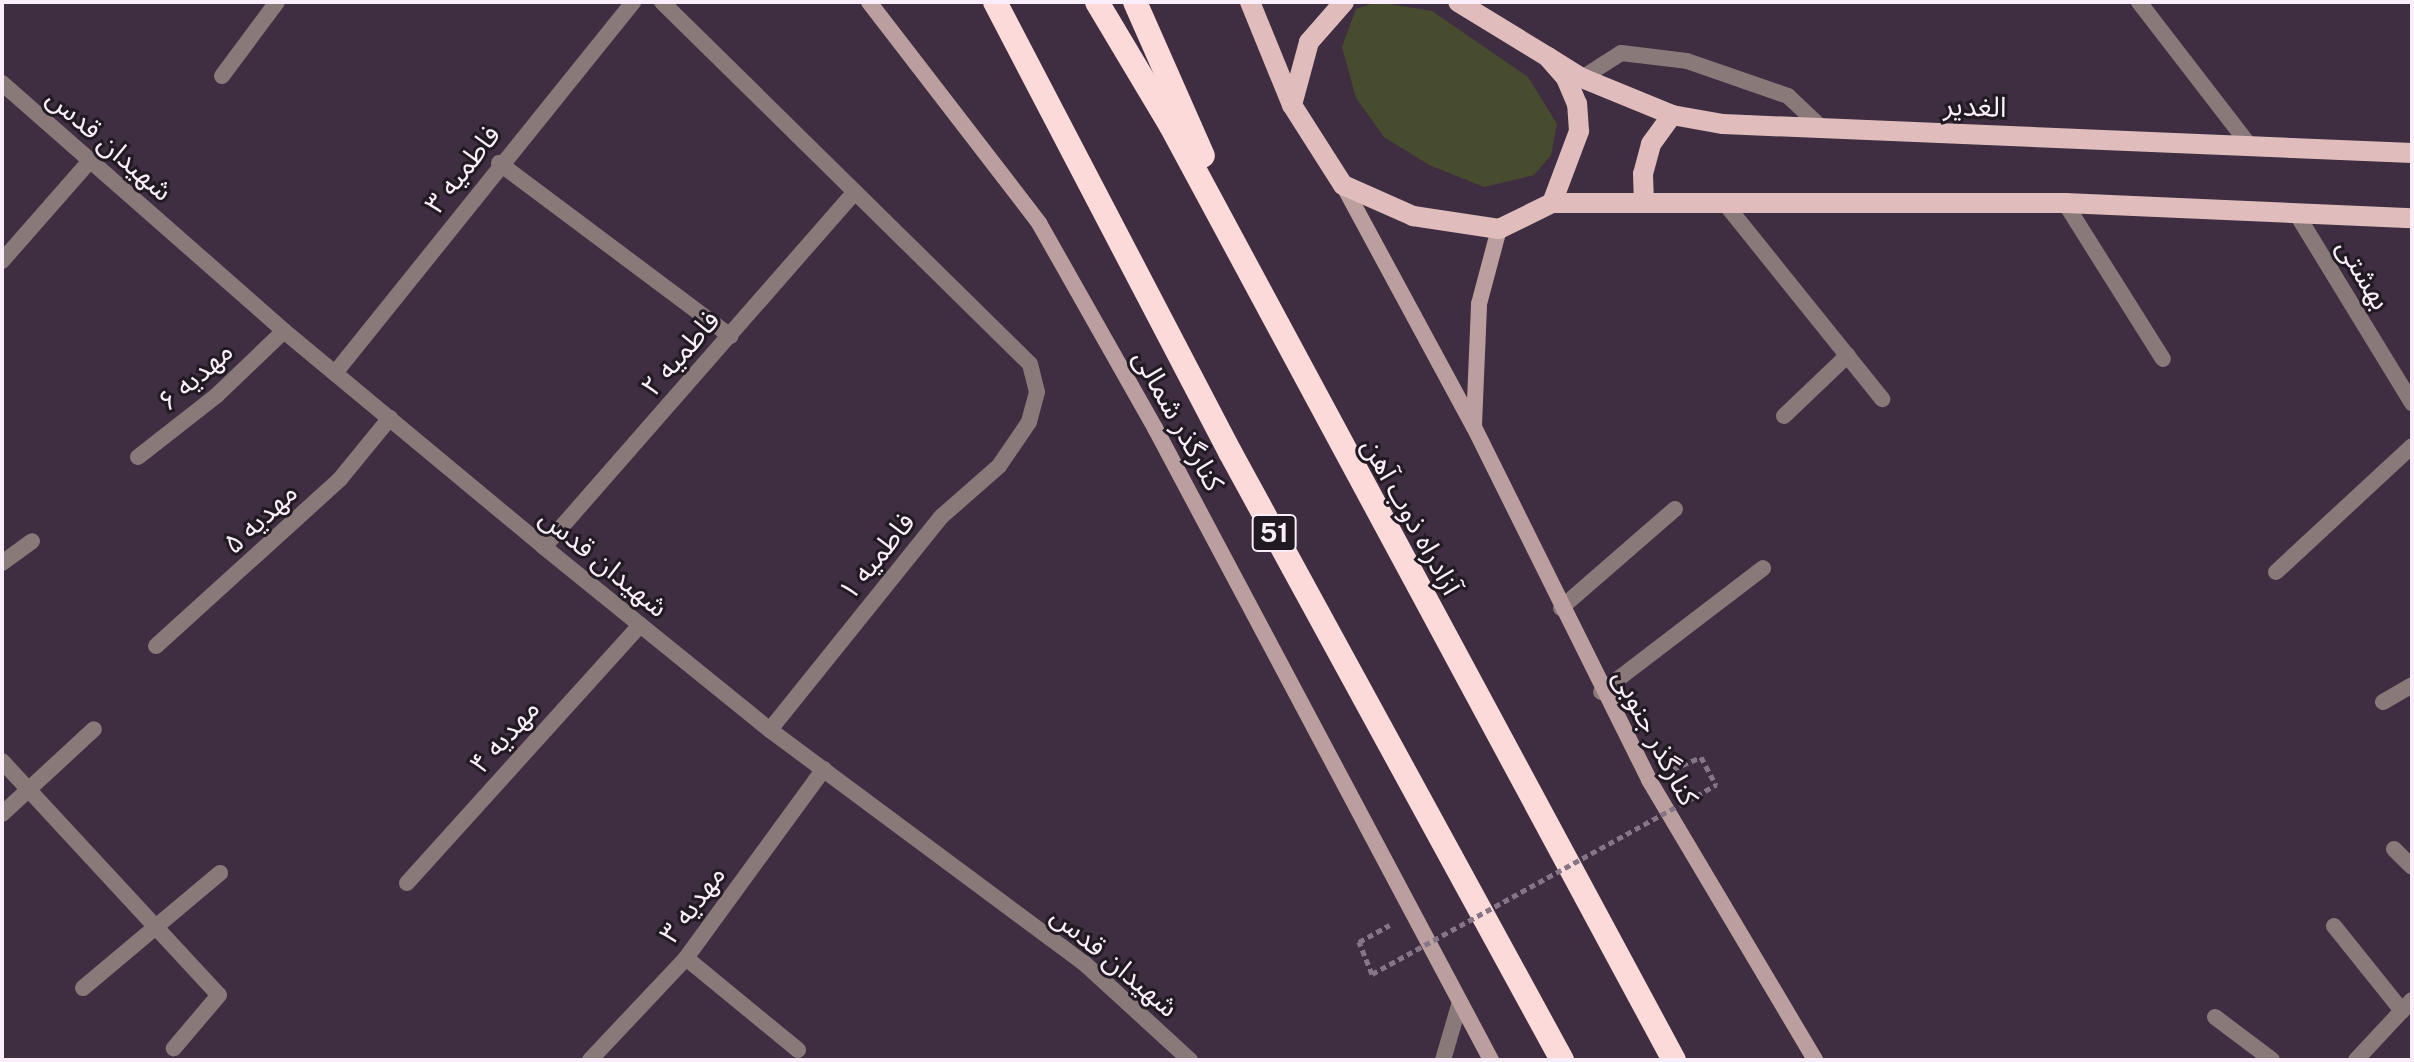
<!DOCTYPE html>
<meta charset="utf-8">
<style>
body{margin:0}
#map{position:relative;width:2414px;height:1062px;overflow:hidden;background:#3f2e41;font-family:"Public Sans","Noto Sans Arabic",sans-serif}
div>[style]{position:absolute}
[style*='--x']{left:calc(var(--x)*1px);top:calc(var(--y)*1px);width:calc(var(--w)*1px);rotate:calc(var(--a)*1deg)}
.green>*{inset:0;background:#474c2f}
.path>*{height:5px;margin-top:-2.5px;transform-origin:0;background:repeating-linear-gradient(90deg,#847686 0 6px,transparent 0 10px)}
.service>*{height:16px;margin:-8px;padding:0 8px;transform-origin:8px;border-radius:8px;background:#8a7979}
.minor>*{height:16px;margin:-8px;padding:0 8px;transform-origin:8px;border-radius:8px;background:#8a7979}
.tertiary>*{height:16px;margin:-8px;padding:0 8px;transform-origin:8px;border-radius:8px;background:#8a7979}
.secondary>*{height:16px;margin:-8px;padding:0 8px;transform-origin:8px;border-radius:8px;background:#bb9f9f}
.primary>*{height:20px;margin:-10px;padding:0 10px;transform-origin:10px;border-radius:10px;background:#e0bdbc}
.motorway>*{height:24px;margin:-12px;padding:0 12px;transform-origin:12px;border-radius:12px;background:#fcdad9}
.path-bridge>*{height:5px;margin-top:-2.5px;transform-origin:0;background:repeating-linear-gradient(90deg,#847686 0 6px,transparent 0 10px)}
span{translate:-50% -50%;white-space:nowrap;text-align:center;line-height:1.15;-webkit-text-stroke:6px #211a22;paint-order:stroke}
.shield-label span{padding:2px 6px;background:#211a22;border:2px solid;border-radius:6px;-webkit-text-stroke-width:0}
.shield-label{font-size:26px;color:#f9eefa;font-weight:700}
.street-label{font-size:28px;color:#f9eefa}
.frame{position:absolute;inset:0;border:4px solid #f9eefa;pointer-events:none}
</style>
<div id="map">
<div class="green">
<div style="clip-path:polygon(1377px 2px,1432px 11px,1528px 77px,1557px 124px,1551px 155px,1534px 175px,1484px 187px,1429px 165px,1384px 137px,1356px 98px,1342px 47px,1356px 9px)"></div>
</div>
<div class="path">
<div style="--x:1673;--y:769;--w:30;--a:-23"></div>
<div style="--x:1701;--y:757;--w:32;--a:62"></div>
<div style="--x:1372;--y:974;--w:35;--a:-112"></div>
<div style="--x:1359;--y:942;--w:35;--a:-29"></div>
</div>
<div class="service">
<div style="--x:222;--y:76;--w:92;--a:-53.4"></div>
<div style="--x:1582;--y:78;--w:46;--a:-32.7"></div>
<div style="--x:1621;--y:53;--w:66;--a:6.9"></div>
<div style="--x:1687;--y:61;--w:107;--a:19.1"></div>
<div style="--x:1788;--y:96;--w:47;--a:43.3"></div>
<div style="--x:499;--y:163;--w:289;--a:36.8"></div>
<div style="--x:2065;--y:203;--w:184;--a:57.9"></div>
<div style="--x:1727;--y:206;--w:248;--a:51.2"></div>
<div style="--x:1784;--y:416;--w:88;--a:-43.6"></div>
<div style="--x:138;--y:457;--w:99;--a:-38"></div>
<div style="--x:216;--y:396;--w:94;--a:-43.7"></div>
<div style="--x:544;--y:547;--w:472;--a:-48.8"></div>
<div style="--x:2;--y:563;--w:37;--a:-36"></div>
<div style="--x:2276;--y:572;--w:185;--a:-42.8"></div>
<div style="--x:1561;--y:608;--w:151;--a:-41"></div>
<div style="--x:156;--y:646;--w:248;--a:-42.2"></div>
<div style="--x:340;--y:479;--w:79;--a:-50.7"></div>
<div style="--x:1601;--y:692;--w:204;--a:-37.4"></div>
<div style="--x:2383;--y:702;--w:34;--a:-30"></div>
<div style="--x:2;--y:814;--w:125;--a:-42.7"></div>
<div style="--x:2394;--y:849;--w:25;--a:45"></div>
<div style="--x:407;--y:883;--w:348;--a:-47.9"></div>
<div style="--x:2334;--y:926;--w:109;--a:51.3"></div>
<div style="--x:83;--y:988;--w:179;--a:-40"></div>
<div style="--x:2215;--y:1017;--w:71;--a:37"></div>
</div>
<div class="minor">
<div style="--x:662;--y:2;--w:516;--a:44.53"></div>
<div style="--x:1030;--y:364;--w:29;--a:76"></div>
<div style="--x:1037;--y:392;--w:31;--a:105"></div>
<div style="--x:1029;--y:422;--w:53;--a:124.3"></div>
<div style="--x:999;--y:466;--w:77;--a:138.7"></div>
<div style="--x:941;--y:517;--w:273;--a:128.8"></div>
<div style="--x:2139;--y:2;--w:182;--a:52.4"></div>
<div style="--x:2296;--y:213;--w:223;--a:58.6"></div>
<div style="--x:2;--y:261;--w:133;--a:-48.7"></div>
<div style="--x:335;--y:373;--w:476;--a:-51.2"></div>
<div style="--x:2;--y:761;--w:319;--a:47.2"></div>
<div style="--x:219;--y:995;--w:70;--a:130.3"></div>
<div style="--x:686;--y:958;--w:145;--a:39.4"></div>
<div style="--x:590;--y:1060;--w:140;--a:-46.7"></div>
<div style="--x:686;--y:958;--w:234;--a:-53.9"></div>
<div style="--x:2356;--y:1060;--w:82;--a:-47"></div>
</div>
<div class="tertiary">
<div style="--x:2;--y:83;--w:376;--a:41.3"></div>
<div style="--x:284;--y:331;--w:338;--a:39.7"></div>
<div style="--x:544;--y:547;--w:291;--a:39"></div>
<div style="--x:770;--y:730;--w:391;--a:36.6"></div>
<div style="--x:1084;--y:963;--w:144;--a:42.5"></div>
<div style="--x:1443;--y:1060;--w:60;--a:-73.7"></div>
</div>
<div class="secondary">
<div style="--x:869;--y:2;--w:279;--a:52.4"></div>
<div style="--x:1039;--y:223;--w:236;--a:60.5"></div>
<div style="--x:1155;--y:428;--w:716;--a:62"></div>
<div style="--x:1343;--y:185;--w:275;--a:61.6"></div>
<div style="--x:1474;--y:427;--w:394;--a:63.6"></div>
<div style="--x:1649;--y:780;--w:326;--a:59.3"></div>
<div style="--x:1474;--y:425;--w:121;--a:-87.6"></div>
<div style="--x:1479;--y:304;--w:78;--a:-75.1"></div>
</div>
<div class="primary">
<div style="--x:1250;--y:2;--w:111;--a:67.8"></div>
<div style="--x:1292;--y:105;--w:95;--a:57.5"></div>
<div style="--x:1343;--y:185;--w:77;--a:23.9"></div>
<div style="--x:1413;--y:216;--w:87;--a:8.6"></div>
<div style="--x:1499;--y:229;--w:59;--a:-26.1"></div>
<div style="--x:1552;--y:203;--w:77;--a:-69.4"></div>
<div style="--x:1579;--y:131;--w:27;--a:-94"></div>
<div style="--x:1577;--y:104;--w:28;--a:-113"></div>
<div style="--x:1566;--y:78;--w:28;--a:-131"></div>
<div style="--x:1548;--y:57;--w:105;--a:-148.6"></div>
<div style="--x:1548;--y:57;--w:40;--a:32"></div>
<div style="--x:1582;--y:78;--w:97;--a:22.3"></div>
<div style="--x:1672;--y:115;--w:52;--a:10"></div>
<div style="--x:1723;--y:124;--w:690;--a:2.41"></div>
<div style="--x:1292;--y:105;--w:65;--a:-74.9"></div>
<div style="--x:1309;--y:42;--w:53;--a:-48.8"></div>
<div style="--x:1552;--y:203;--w:513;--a:0"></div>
<div style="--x:2065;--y:203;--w:347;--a:2.5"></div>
<div style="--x:1644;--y:203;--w:29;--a:-92"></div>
<div style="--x:1643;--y:174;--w:31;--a:-75"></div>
<div style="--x:1651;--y:144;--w:36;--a:-54"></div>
</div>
<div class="motorway">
<div style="--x:995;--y:2;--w:508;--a:62.43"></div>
<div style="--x:1230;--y:452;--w:693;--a:61.36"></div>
<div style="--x:1097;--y:2;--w:144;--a:59.2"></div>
<div style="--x:1171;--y:126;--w:1061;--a:61.7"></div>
<div style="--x:1135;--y:2;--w:168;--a:66.2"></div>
</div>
<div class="path-bridge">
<div style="--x:1372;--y:974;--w:393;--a:-28.8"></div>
</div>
<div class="shield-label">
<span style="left:1274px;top:533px">51</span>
</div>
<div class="street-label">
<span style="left:1975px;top:106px;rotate:2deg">الغدیر</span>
<span style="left:110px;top:144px;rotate:41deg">شهیدان قدس</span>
<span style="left:462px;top:169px;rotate:-52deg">فاطمیه ۳</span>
<span style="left:2364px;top:274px;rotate:59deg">بهشتی</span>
<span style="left:680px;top:353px;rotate:-49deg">فاطمیه ۲</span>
<span style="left:195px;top:376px;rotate:-41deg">مهدیه ۶</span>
<span style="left:1179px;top:420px;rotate:61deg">کنارگذر شمالی</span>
<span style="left:1412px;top:516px;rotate:61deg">آزادراه ذوب آهن</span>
<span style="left:260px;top:518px;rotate:-43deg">مهدیه ۵</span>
<span style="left:876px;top:556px;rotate:-51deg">فاطمیه ۱</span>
<span style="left:604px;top:562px;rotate:39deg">شهیدان قدس</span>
<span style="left:504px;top:736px;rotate:-48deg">مهدیه ۴</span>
<span style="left:1656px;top:737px;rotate:62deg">کنارگذر جنوبی</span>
<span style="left:692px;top:904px;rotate:-53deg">مهدیه ۳</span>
<span style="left:1115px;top:961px;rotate:40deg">شهیدان قدس</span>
</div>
<div class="frame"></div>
</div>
